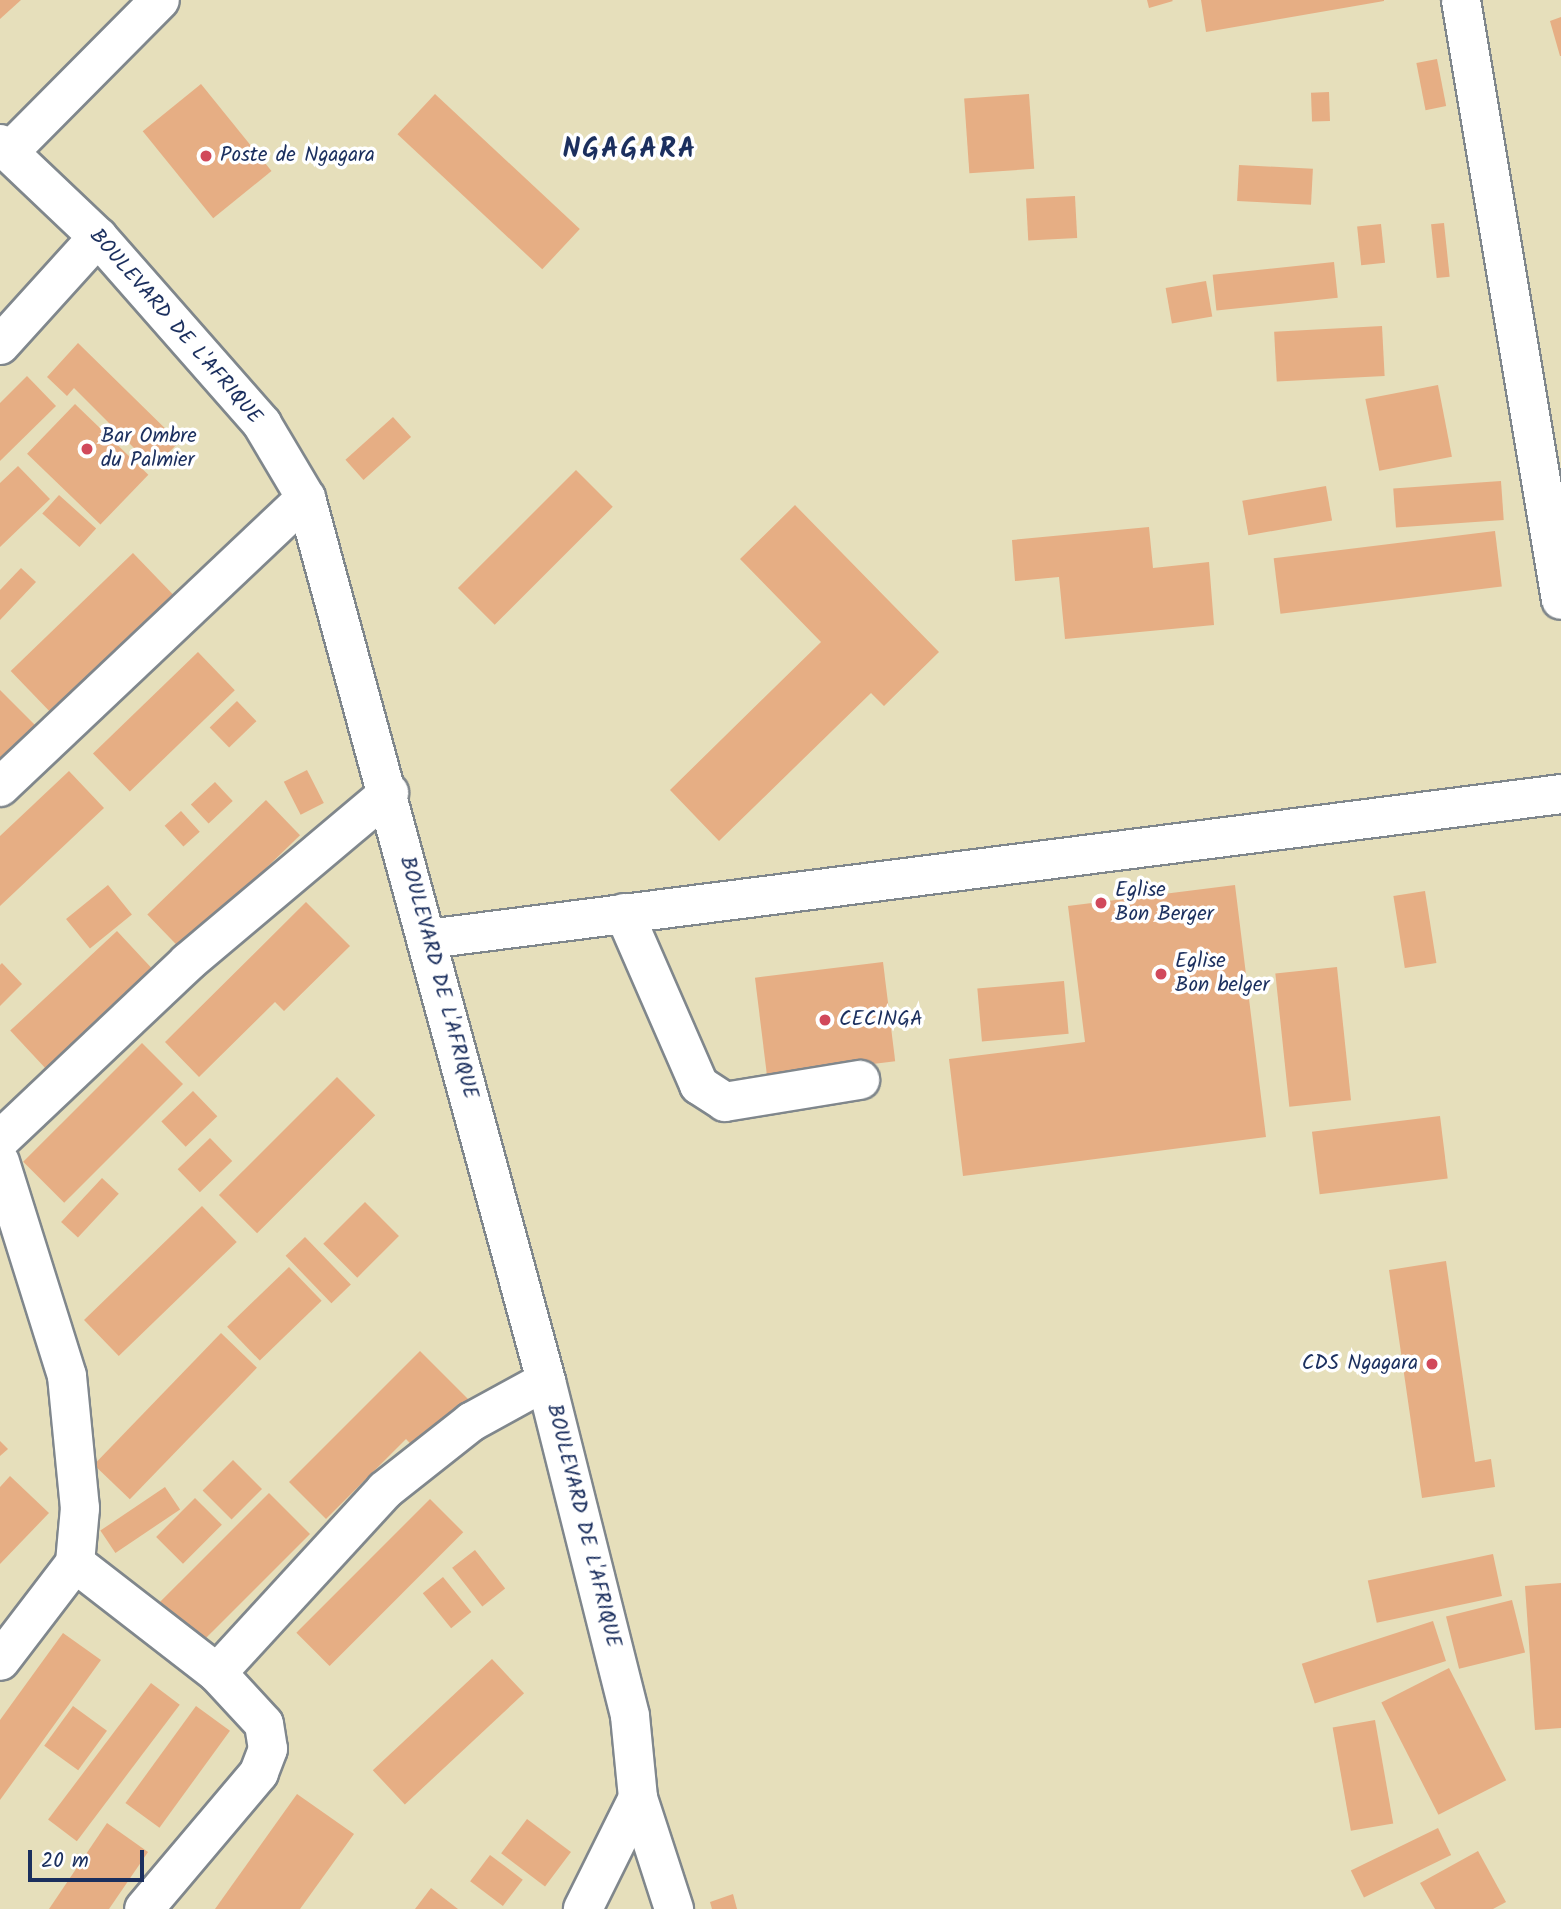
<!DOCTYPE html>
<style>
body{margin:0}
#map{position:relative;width:1561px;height:1909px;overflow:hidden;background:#e6dfbb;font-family:Kalam,sans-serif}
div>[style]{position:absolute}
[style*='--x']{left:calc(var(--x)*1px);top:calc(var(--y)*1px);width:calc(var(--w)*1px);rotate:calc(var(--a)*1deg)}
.building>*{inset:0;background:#e6ae84;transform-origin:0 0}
.roads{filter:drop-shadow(2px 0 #80878c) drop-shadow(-2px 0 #80878c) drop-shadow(0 2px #80878c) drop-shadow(0 -2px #80878c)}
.minor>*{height:38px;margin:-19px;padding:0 19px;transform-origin:19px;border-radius:19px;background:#fff}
.dots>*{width:19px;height:19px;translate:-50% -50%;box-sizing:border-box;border:4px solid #fff;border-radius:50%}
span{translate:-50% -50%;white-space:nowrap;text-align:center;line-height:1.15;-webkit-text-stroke:7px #fff;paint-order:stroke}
.poi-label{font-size:21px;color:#1b2f5e}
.left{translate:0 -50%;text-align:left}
.right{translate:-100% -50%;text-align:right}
.street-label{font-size:21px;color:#1b2f5e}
.district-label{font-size:28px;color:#1b2f5e;font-weight:700;letter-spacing:2px}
.scale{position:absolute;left:28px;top:1850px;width:116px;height:32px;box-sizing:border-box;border:4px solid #1b2f5e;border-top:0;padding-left:9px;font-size:21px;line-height:24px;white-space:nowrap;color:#1b2f5e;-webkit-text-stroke:5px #fff;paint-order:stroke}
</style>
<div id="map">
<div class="building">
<div style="clip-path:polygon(0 0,21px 0,0 19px)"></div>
<div style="clip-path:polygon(1147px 0,1172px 0,1173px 1px,1149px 8px)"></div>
<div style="clip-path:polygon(1201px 0,1384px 0,1384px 1px,1206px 32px)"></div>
<div style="clip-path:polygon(1561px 17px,1561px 56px,1560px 56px,1550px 21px)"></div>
<div style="left:1437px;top:59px;width:48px;height:21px;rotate:79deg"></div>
<div style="left:201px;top:84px;width:112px;height:75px;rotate:51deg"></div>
<div style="left:1329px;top:92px;width:29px;height:18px;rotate:88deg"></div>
<div style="left:435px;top:94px;width:198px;height:55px;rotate:43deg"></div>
<div style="left:1029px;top:94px;width:75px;height:65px;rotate:86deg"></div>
<div style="left:1239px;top:165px;width:74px;height:36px;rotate:3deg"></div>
<div style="left:1075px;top:196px;width:42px;height:49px;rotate:87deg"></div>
<div style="left:1444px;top:223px;width:54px;height:13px;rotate:84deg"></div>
<div style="left:1381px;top:224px;width:39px;height:24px;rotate:84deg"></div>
<div style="left:1334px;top:262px;width:36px;height:122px;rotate:84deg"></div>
<div style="left:1206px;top:281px;width:36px;height:41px;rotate:80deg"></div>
<div style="left:1382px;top:326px;width:50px;height:108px;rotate:87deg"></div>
<div style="clip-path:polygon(78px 343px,179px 442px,154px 468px,74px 388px,67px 396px,47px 377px)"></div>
<div style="clip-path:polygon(27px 376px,56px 406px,0 461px,0 403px)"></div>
<div style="left:1438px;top:385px;width:73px;height:74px;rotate:79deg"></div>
<div style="left:75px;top:404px;width:102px;height:69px;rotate:44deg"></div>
<div style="left:393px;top:417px;width:27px;height:64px;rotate:48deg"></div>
<div style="clip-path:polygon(18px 466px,50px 499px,0 547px,0 483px)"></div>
<div style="left:576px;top:470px;width:52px;height:167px;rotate:45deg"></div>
<div style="left:1501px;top:481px;width:39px;height:108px;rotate:86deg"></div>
<div style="left:1326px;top:486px;width:35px;height:85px;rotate:80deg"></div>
<div style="left:59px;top:495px;width:50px;height:25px;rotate:42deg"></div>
<div style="clip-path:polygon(795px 505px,939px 652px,884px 706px,871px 693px,719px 841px,670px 790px,821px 642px,740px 559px)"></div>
<div style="clip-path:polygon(1149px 527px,1153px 568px,1209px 562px,1214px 625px,1065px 639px,1059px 577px,1015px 581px,1012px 540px)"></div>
<div style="left:1495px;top:531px;width:56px;height:223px;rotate:83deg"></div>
<div style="left:133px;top:553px;width:60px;height:170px;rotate:46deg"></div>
<div style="clip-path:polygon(21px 568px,36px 582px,0 620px,0 590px)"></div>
<div style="left:198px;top:652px;width:53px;height:146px;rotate:46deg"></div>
<div style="clip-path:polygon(0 690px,37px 727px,0 764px)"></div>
<div style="left:237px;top:701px;width:28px;height:38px;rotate:46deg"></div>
<div style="left:307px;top:770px;width:37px;height:26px;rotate:63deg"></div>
<div style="clip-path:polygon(69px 771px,104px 808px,0 906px,0 836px)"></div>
<div style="left:215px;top:782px;width:26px;height:33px;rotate:47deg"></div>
<div style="left:266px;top:800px;width:49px;height:165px;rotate:46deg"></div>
<div style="left:181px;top:811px;width:28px;height:22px;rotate:48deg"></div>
<div style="left:108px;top:885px;width:38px;height:54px;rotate:51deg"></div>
<div style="clip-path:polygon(1235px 885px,1266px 1137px,963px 1176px,949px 1059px,1085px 1042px,1068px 906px)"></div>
<div style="left:1425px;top:891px;width:73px;height:32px;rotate:81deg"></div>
<div style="clip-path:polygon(306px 902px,350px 946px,284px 1011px,275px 1002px,199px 1077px,165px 1042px)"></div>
<div style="left:117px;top:931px;width:56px;height:146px;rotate:47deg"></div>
<div style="left:883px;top:962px;width:100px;height:129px;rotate:83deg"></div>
<div style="clip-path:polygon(2px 963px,22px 984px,0 1006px,0 965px)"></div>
<div style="left:1337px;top:967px;width:134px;height:62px;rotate:84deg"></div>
<div style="left:1064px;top:981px;width:53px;height:87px;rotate:85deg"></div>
<div style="left:142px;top:1043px;width:58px;height:168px;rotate:45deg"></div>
<div style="left:337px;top:1077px;width:54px;height:167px;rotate:45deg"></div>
<div style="left:193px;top:1091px;width:35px;height:44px;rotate:46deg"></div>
<div style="left:1440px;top:1116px;width:63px;height:129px;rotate:83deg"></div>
<div style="left:210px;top:1138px;width:32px;height:45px;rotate:46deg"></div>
<div style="left:102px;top:1178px;width:23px;height:60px;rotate:43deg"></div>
<div style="left:365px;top:1202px;width:48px;height:59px;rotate:45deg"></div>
<div style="left:202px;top:1206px;width:50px;height:164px;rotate:46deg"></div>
<div style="left:305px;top:1237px;width:66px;height:27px;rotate:46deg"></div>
<div style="clip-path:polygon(1446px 1261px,1475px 1462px,1491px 1459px,1495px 1487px,1422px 1498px,1389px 1270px)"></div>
<div style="left:289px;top:1267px;width:47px;height:86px;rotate:46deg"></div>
<div style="left:221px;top:1333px;width:50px;height:183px;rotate:44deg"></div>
<div style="clip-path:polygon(420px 1351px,474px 1405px,422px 1456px,406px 1439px,326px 1519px,289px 1482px)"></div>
<div style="clip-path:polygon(0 1441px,8px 1449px,0 1456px)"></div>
<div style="left:233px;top:1460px;width:41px;height:43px;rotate:45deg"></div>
<div style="clip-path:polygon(10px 1476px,49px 1513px,0 1564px,0 1487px)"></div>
<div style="left:165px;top:1487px;width:27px;height:78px;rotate:56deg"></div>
<div style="left:269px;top:1493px;width:58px;height:168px;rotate:45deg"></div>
<div style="left:195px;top:1498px;width:38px;height:55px;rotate:45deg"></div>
<div style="left:430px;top:1499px;width:47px;height:189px;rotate:45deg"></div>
<div style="left:475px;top:1550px;width:49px;height:29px;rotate:52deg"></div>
<div style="left:1493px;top:1554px;width:43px;height:128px;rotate:78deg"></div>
<div style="left:443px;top:1577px;width:45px;height:26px;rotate:51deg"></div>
<div style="clip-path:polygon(1561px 1583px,1561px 1728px,1535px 1730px,1525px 1586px)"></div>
<div style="left:1512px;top:1600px;width:54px;height:68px;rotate:76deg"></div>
<div style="left:1433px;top:1621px;width:42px;height:138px;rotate:72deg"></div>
<div style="clip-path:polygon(63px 1633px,101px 1660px,0 1800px,0 1720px)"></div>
<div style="left:492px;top:1659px;width:47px;height:163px;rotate:47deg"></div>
<div style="left:1449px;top:1668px;width:126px;height:76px;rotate:63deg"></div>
<div style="left:151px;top:1683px;width:36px;height:171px;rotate:37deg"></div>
<div style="left:73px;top:1706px;width:42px;height:49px;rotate:36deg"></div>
<div style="left:196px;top:1706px;width:42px;height:120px;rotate:36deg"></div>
<div style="left:1375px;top:1720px;width:105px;height:43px;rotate:80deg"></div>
<div style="clip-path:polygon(297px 1794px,354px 1834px,300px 1909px,215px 1909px)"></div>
<div style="left:527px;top:1819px;width:55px;height:43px;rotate:37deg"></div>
<div style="clip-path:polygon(107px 1823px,148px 1852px,109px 1909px,49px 1909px)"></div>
<div style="left:1438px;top:1828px;width:30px;height:97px;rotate:64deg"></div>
<div style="clip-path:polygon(1478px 1851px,1506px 1902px,1493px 1909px,1435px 1909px,1420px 1883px)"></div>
<div style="left:490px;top:1855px;width:41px;height:33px;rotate:37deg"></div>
<div style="clip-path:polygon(431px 1888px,458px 1909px,415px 1909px)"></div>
<div style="clip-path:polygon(733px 1894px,737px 1909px,712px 1909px,710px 1902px)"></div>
</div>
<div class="roads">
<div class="minor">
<div style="--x:1461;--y:0;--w:608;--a:80.54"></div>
<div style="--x:0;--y:144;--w:135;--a:43.5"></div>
<div style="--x:98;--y:237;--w:249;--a:48.7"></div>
<div style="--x:262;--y:424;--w:86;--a:59.3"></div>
<div style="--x:306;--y:498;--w:915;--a:74.79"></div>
<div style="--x:546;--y:1381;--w:345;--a:75.9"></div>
<div style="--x:630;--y:1716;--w:82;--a:84.4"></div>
<div style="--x:638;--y:1798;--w:124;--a:116.4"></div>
<div style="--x:9;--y:152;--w:214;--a:-45.2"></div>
<div style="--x:0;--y:345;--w:146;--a:-47.8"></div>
<div style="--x:0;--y:787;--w:421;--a:-43.4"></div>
<div style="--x:624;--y:913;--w:188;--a:66.4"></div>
<div style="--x:699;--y:1085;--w:31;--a:33"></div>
<div style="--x:725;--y:1102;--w:137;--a:-9.3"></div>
<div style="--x:428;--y:939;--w:1142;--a:-7.29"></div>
<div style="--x:0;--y:1140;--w:259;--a:-43.4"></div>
<div style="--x:188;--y:962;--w:263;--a:-40.1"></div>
<div style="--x:0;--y:1162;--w:224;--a:72.6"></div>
<div style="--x:67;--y:1376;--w:133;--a:84.4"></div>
<div style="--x:80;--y:1508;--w:55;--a:95.2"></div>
<div style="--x:75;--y:1563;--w:123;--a:127.4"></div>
<div style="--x:75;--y:1563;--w:180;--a:37.8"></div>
<div style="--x:217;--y:1673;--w:69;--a:47.3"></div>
<div style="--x:264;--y:1724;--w:25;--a:81"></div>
<div style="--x:268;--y:1749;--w:26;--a:111"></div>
<div style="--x:259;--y:1773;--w:178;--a:130.2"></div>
<div style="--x:217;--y:1673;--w:248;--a:-47.4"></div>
<div style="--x:385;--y:1490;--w:110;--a:-38.3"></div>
<div style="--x:471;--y:1422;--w:85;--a:-28.7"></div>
<div style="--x:638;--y:1798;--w:117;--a:72"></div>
</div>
</div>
<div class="dots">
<div style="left:206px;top:156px;background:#d1495b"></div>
<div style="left:87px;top:449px;background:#d1495b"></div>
<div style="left:1101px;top:903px;background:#d1495b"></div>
<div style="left:1161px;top:974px;background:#d1495b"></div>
<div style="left:825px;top:1020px;background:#d1495b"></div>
<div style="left:1432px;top:1364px;background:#d1495b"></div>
</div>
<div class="poi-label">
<span class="left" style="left:220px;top:156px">Poste de Ngagara</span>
<span class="left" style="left:101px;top:449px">Bar Ombre<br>du Palmier</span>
<span class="left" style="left:1115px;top:903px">Eglise<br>Bon Berger</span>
<span class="left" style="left:1175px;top:974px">Eglise<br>Bon belger</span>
<span class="left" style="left:839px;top:1020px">CECINGA</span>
<span class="right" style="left:1418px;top:1364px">CDS Ngagara</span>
</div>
<div class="street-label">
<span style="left:175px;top:327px;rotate:49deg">BOULEVARD DE L'AFRIQUE</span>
<span style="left:438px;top:978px;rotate:75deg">BOULEVARD DE L'AFRIQUE</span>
<span style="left:583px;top:1526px;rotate:76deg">BOULEVARD DE L'AFRIQUE</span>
</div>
<div class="district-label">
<span style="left:630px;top:150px">NGAGARA</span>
</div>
<div class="scale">20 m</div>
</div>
